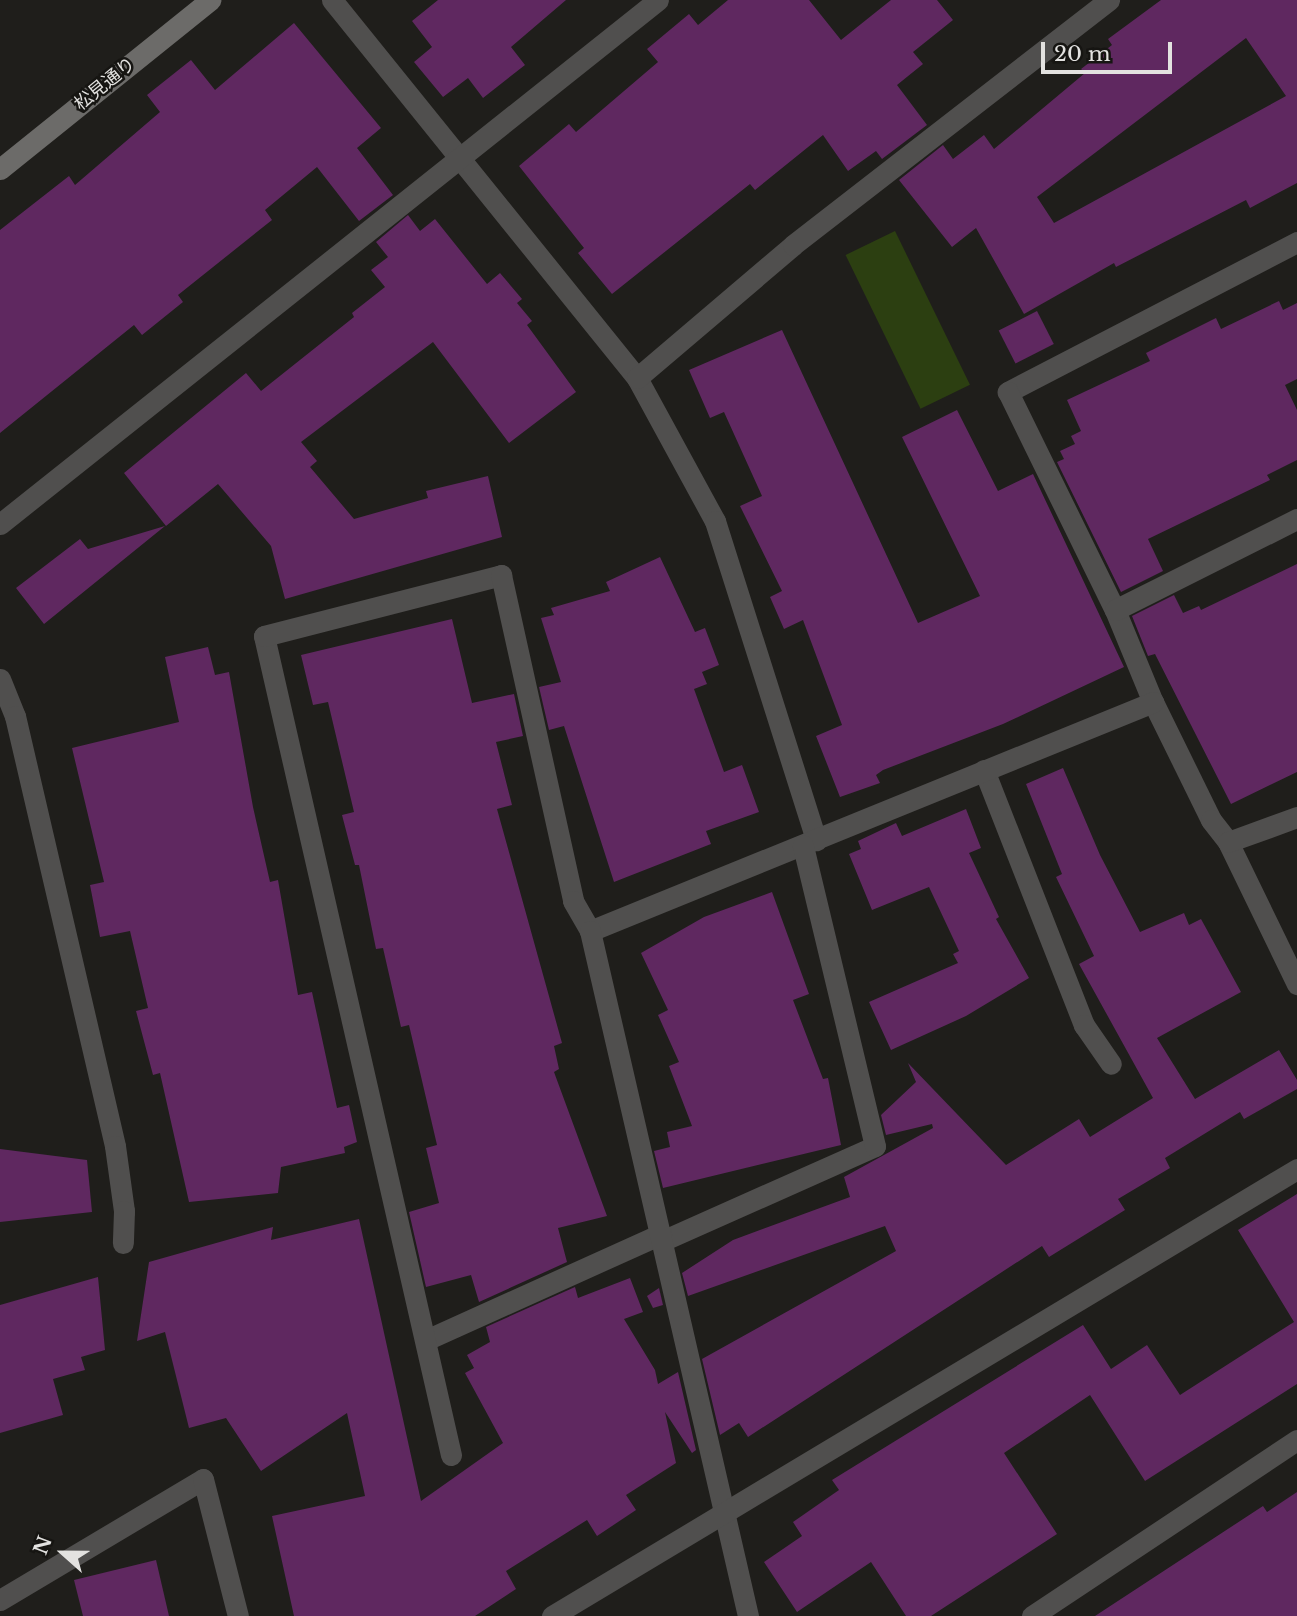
<!DOCTYPE html>
<meta charset="utf-8">
<style>
body{margin:0}
#map{position:relative;width:1297px;height:1616px;overflow:hidden;background:#1f1e1b;font-family:"Libre Baskerville","Noto Sans JP",serif}
div>[style]{position:absolute}
[style*='--x']{left:calc(var(--x)*1px);top:calc(var(--y)*1px);width:calc(var(--w)*1px);rotate:calc(var(--a)*1deg)}
.green>*{inset:0;background:#2c3f11;transform-origin:0 0}
.building>*{inset:0;background:#5f2860;transform-origin:0 0}
.street>*{height:21px;margin:-10.5px;padding:0 10.5px;transform-origin:10.5px;border-radius:10.5px;background:#504f4e}
.secondary>*{height:21px;margin:-10.5px;padding:0 10.5px;transform-origin:10.5px;border-radius:10.5px;background:#6c6b69}
span{translate:-50% -50%;white-space:nowrap;text-align:center;line-height:1.15;-webkit-text-stroke:5px #161512;paint-order:stroke}
.street-label{font-size:18px;color:#e3e2e0}
.north{position:absolute;left:28px;top:1518px;width:70px;height:70px;-webkit-text-stroke:5px #161512;paint-order:stroke;rotate:291deg;font-size:19px;font-weight:700;line-height:28px;text-align:center;color:#e3e2e0}
.north::after{content:'';display:block;margin:auto;width:24px;height:32px;background:#e3e2e0;clip-path:polygon(50% 0,100% 100%,50% 72%,0 100%)}
.scale{position:absolute;left:1041px;top:42px;width:131px;height:32px;box-sizing:border-box;border:4px solid #e3e2e0;border-top:0;padding-left:9px;font-size:21px;line-height:24px;white-space:nowrap;color:#e3e2e0;-webkit-text-stroke:5px #161512;paint-order:stroke}
</style>
<div id="map">
<div class="green">
<div style="left:895px;top:231px;width:171px;height:55px;rotate:64deg"></div>
</div>
<div class="building">
<div style="clip-path:polygon(438px 0,566px 0,511px 47px,525px 65px,483px 98px,468px 78px,443px 97px,414px 62px,432px 47px,412px 21px)"></div>
<div style="clip-path:polygon(728px 0,809px 0,841px 40px,891px 0,937px 0,953px 20px,913px 52px,923px 64px,897px 85px,927px 125px,882px 159px,876px 151px,848px 171px,823px 135px,755px 190px,750px 184px,612px 294px,578px 253px,584px 248px,519px 166px,569px 124px,576px 132px,658px 62px,647px 49px,689px 14px,698px 25px)"></div>
<div style="clip-path:polygon(evenodd,1161px 0,1297px 0,1297px 183px,1250px 208px,1246px 200px,1116px 267px,1114px 263px,1024px 314px,976px 228px,952px 247px,899px 180px,943px 145px,953px 159px,984px 135px,994px 149px,1085px 73px,1081px 69px,1112px 45px,1108px 39px,1161px 0,1246px 38px,1286px 96px,1054px 223px,1037px 197px,1246px 38px)"></div>
<div style="clip-path:polygon(294px 23px,381px 128px,357px 148px,393px 195px,359px 221px,317px 167px,265px 210px,272px 220px,178px 295px,183px 302px,142px 335px,134px 325px,0 433px,0 230px,69px 176px,75px 185px,160px 112px,147px 95px,191px 60px,215px 90px)"></div>
<div style="clip-path:polygon(408px 215px,420px 231px,435px 219px,487px 284px,500px 273px,522px 299px,517px 303px,532px 321px,527px 325px,576px 392px,509px 443px,433px 342px,301px 442px,317px 461px,310px 467px,354px 519px,428px 498px,426px 491px,488px 476px,502px 537px,285px 599px,271px 546px,218px 484px,166px 526px,124px 473px,246px 373px,261px 391px,354px 317px,352px 313px,385px 287px,371px 270px,388px 257px,376px 242px)"></div>
<div style="clip-path:polygon(1279px 301px,1283px 310px,1297px 303px,1297px 379px,1285px 385px,1297px 410px,1297px 460px,1267px 475px,1270px 480px,1148px 539px,1163px 571px,1121px 592px,1057px 462px,1064px 459px,1060px 451px,1075px 444px,1071px 436px,1081px 431px,1067px 400px,1150px 361px,1146px 353px,1216px 318px,1221px 329px)"></div>
<div style="left:1037px;top:311px;width:37px;height:43px;rotate:63deg"></div>
<div style="clip-path:polygon(782px 330px,918px 623px,980px 596px,902px 437px,957px 410px,998px 491px,1033px 474px,1124px 667px,1003px 724px,883px 770px,876px 775px,880px 783px,840px 797px,816px 736px,842px 725px,803px 620px,784px 629px,770px 597px,782px 591px,740px 506px,762px 496px,724px 412px,710px 418px,689px 370px)"></div>
<div style="clip-path:polygon(165px 526px,44px 624px,16px 588px,80px 539px,88px 549px)"></div>
<div style="clip-path:polygon(660px 557px,695px 632px,705px 628px,719px 665px,702px 672px,707px 684px,694px 689px,724px 772px,742px 765px,759px 812px,706px 831px,711px 844px,614px 882px,564px 726px,549px 730px,539px 687px,561px 682px,541px 618px,554px 615px,551px 608px,610px 591px,606px 582px)"></div>
<div style="clip-path:polygon(1297px 564px,1297px 772px,1231px 804px,1155px 654px,1148px 656px,1132px 616px,1174px 595px,1183px 613px,1199px 606px,1201px 610px)"></div>
<div style="clip-path:polygon(452px 619px,472px 703px,514px 694px,523px 736px,496px 742px,512px 805px,497px 809px,562px 1043px,554px 1046px,559px 1069px,554px 1072px,607px 1216px,558px 1228px,567px 1262px,479px 1302px,471px 1275px,426px 1287px,409px 1212px,439px 1203px,426px 1148px,437px 1145px,409px 1025px,401px 1027px,383px 948px,376px 949px,359px 865px,355px 865px,342px 815px,354px 812px,328px 702px,313px 705px,301px 655px)"></div>
<div style="clip-path:polygon(208px 647px,215px 675px,229px 672px,253px 807px,270px 882px,278px 880px,298px 995px,312px 992px,337px 1108px,349px 1105px,357px 1142px,344px 1147px,345px 1153px,281px 1167px,278px 1193px,189px 1202px,160px 1073px,153px 1075px,136px 1011px,148px 1008px,130px 931px,100px 937px,90px 885px,104px 882px,72px 748px,179px 722px,165px 657px)"></div>
<div style="clip-path:polygon(1063px 768px,1100px 855px,1140px 932px,1184px 913px,1189px 925px,1201px 919px,1241px 992px,1157px 1038px,1195px 1099px,1279px 1050px,1297px 1080px,1297px 1089px,1244px 1119px,1240px 1112px,1165px 1158px,1170px 1168px,1118px 1199px,1125px 1210px,1049px 1257px,1042px 1246px,748px 1437px,739px 1423px,720px 1435px,702px 1359px,896px 1251px,885px 1226px,688px 1296px,682px 1273px,733px 1240px,850px 1197px,844px 1177px,933px 1128px,932px 1124px,886px 1135px,881px 1115px,916px 1082px,908px 1063px,1006px 1165px,1079px 1119px,1090px 1137px,1153px 1098px,1079px 964px,1094px 956px,1056px 877px,1062px 874px,1026px 784px)"></div>
<div style="clip-path:polygon(966px 809px,981px 848px,969px 853px,999px 917px,996px 919px,1029px 978px,966px 1016px,891px 1050px,869px 1002px,958px 963px,953px 954px,959px 951px,929px 887px,872px 910px,849px 854px,861px 849px,858px 841px,896px 823px,902px 836px)"></div>
<div style="clip-path:polygon(772px 892px,809px 994px,793px 1000px,823px 1079px,828px 1078px,841px 1145px,663px 1188px,654px 1151px,670px 1147px,667px 1132px,692px 1126px,669px 1066px,679px 1062px,658px 1015px,668px 1010px,641px 953px,704px 917px)"></div>
<div style="clip-path:polygon(0 1149px,87px 1160px,92px 1212px,0 1222px)"></div>
<div style="clip-path:polygon(1297px 1194px,1297px 1384px,1145px 1481px,1090px 1395px,1004px 1453px,1057px 1534px,931px 1616px,906px 1616px,871px 1562px,797px 1612px,764px 1562px,802px 1536px,793px 1522px,839px 1490px,832px 1480px,1083px 1325px,1111px 1369px,1147px 1345px,1180px 1395px,1294px 1322px,1238px 1230px)"></div>
<div style="clip-path:polygon(359px 1219px,421px 1501px,503px 1443px,465px 1373px,474px 1368px,467px 1355px,490px 1342px,486px 1327px,575px 1287px,578px 1298px,630px 1278px,643px 1312px,624px 1319px,655px 1370px,658px 1384px,678px 1372px,696px 1450px,692px 1453px,665px 1412px,676px 1463px,626px 1495px,636px 1510px,597px 1536px,587px 1520px,506px 1571px,516px 1589px,475px 1616px,294px 1616px,272px 1516px,365px 1496px,347px 1413px,261px 1471px,226px 1418px,189px 1428px,165px 1332px,137px 1341px,149px 1262px,273px 1227px,271px 1240px)"></div>
<div style="clip-path:polygon(98px 1277px,105px 1350px,81px 1357px,85px 1370px,53px 1379px,63px 1415px,0 1433px,0 1305px)"></div>
<div style="clip-path:polygon(659px 1288px,663px 1305px,653px 1308px,647px 1296px)"></div>
<div style="clip-path:polygon(1297px 1492px,1297px 1616px,1095px 1616px,1263px 1506px,1267px 1512px)"></div>
<div style="clip-path:polygon(156px 1560px,169px 1616px,83px 1616px,74px 1580px)"></div>
</div>
<div class="street">
<div style="--x:332;--y:0;--w:486;--a:51.1"></div>
<div style="--x:637;--y:378;--w:163;--a:61.4"></div>
<div style="--x:715;--y:521;--w:335;--a:72.4"></div>
<div style="--x:1297;--y:242;--w:326;--a:152.6"></div>
<div style="--x:1008;--y:392;--w:243;--a:63.9"></div>
<div style="--x:1115;--y:610;--w:100;--a:67.6"></div>
<div style="--x:1153;--y:702;--w:131;--a:63.8"></div>
<div style="--x:1211;--y:820;--w:28;--a:52"></div>
<div style="--x:1228;--y:842;--w:158;--a:64.1"></div>
<div style="--x:637;--y:378;--w:205;--a:-40.4"></div>
<div style="--x:793;--y:245;--w:400;--a:-37.8"></div>
<div style="--x:0;--y:524;--w:841;--a:-38.53"></div>
<div style="--x:1115;--y:610;--w:203;--a:-26.6"></div>
<div style="--x:0;--y:679;--w:40;--a:68"></div>
<div style="--x:15;--y:716;--w:441;--a:76.9"></div>
<div style="--x:115;--y:1146;--w:66;--a:82.1"></div>
<div style="--x:124;--y:1211;--w:32;--a:92"></div>
<div style="--x:984;--y:770;--w:274;--a:68.6"></div>
<div style="--x:1084;--y:1025;--w:47;--a:55.3"></div>
<div style="--x:1228;--y:842;--w:73;--a:-19.9"></div>
<div style="--x:590;--y:931;--w:608;--a:-22.13"></div>
<div style="--x:662;--y:1241;--w:233;--a:-24"></div>
<div style="--x:875;--y:1146;--w:309;--a:-103.5"></div>
<div style="--x:426;--y:1340;--w:258;--a:-24.3"></div>
<div style="--x:451;--y:1455;--w:840;--a:-102.86"></div>
<div style="--x:264;--y:636;--w:245;--a:-14.4"></div>
<div style="--x:501;--y:575;--w:334;--a:77.5"></div>
<div style="--x:573;--y:901;--w:34;--a:60"></div>
<div style="--x:590;--y:931;--w:703;--a:77.01"></div>
<div style="--x:0;--y:1600;--w:236;--a:-30.8"></div>
<div style="--x:203;--y:1479;--w:141;--a:75.7"></div>
<div style="--x:552;--y:1616;--w:869;--a:-30.96"></div>
<div style="--x:1032;--y:1616;--w:318;--a:-33.6"></div>
</div>
<div class="secondary">
<div style="--x:0;--y:169;--w:270;--a:-38.8"></div>
</div>
<div class="street-label">
<span style="left:105px;top:84px;rotate:-39deg">松見通り</span>
</div>
<div class="north">N</div>
<div class="scale">20 m</div>
</div>
